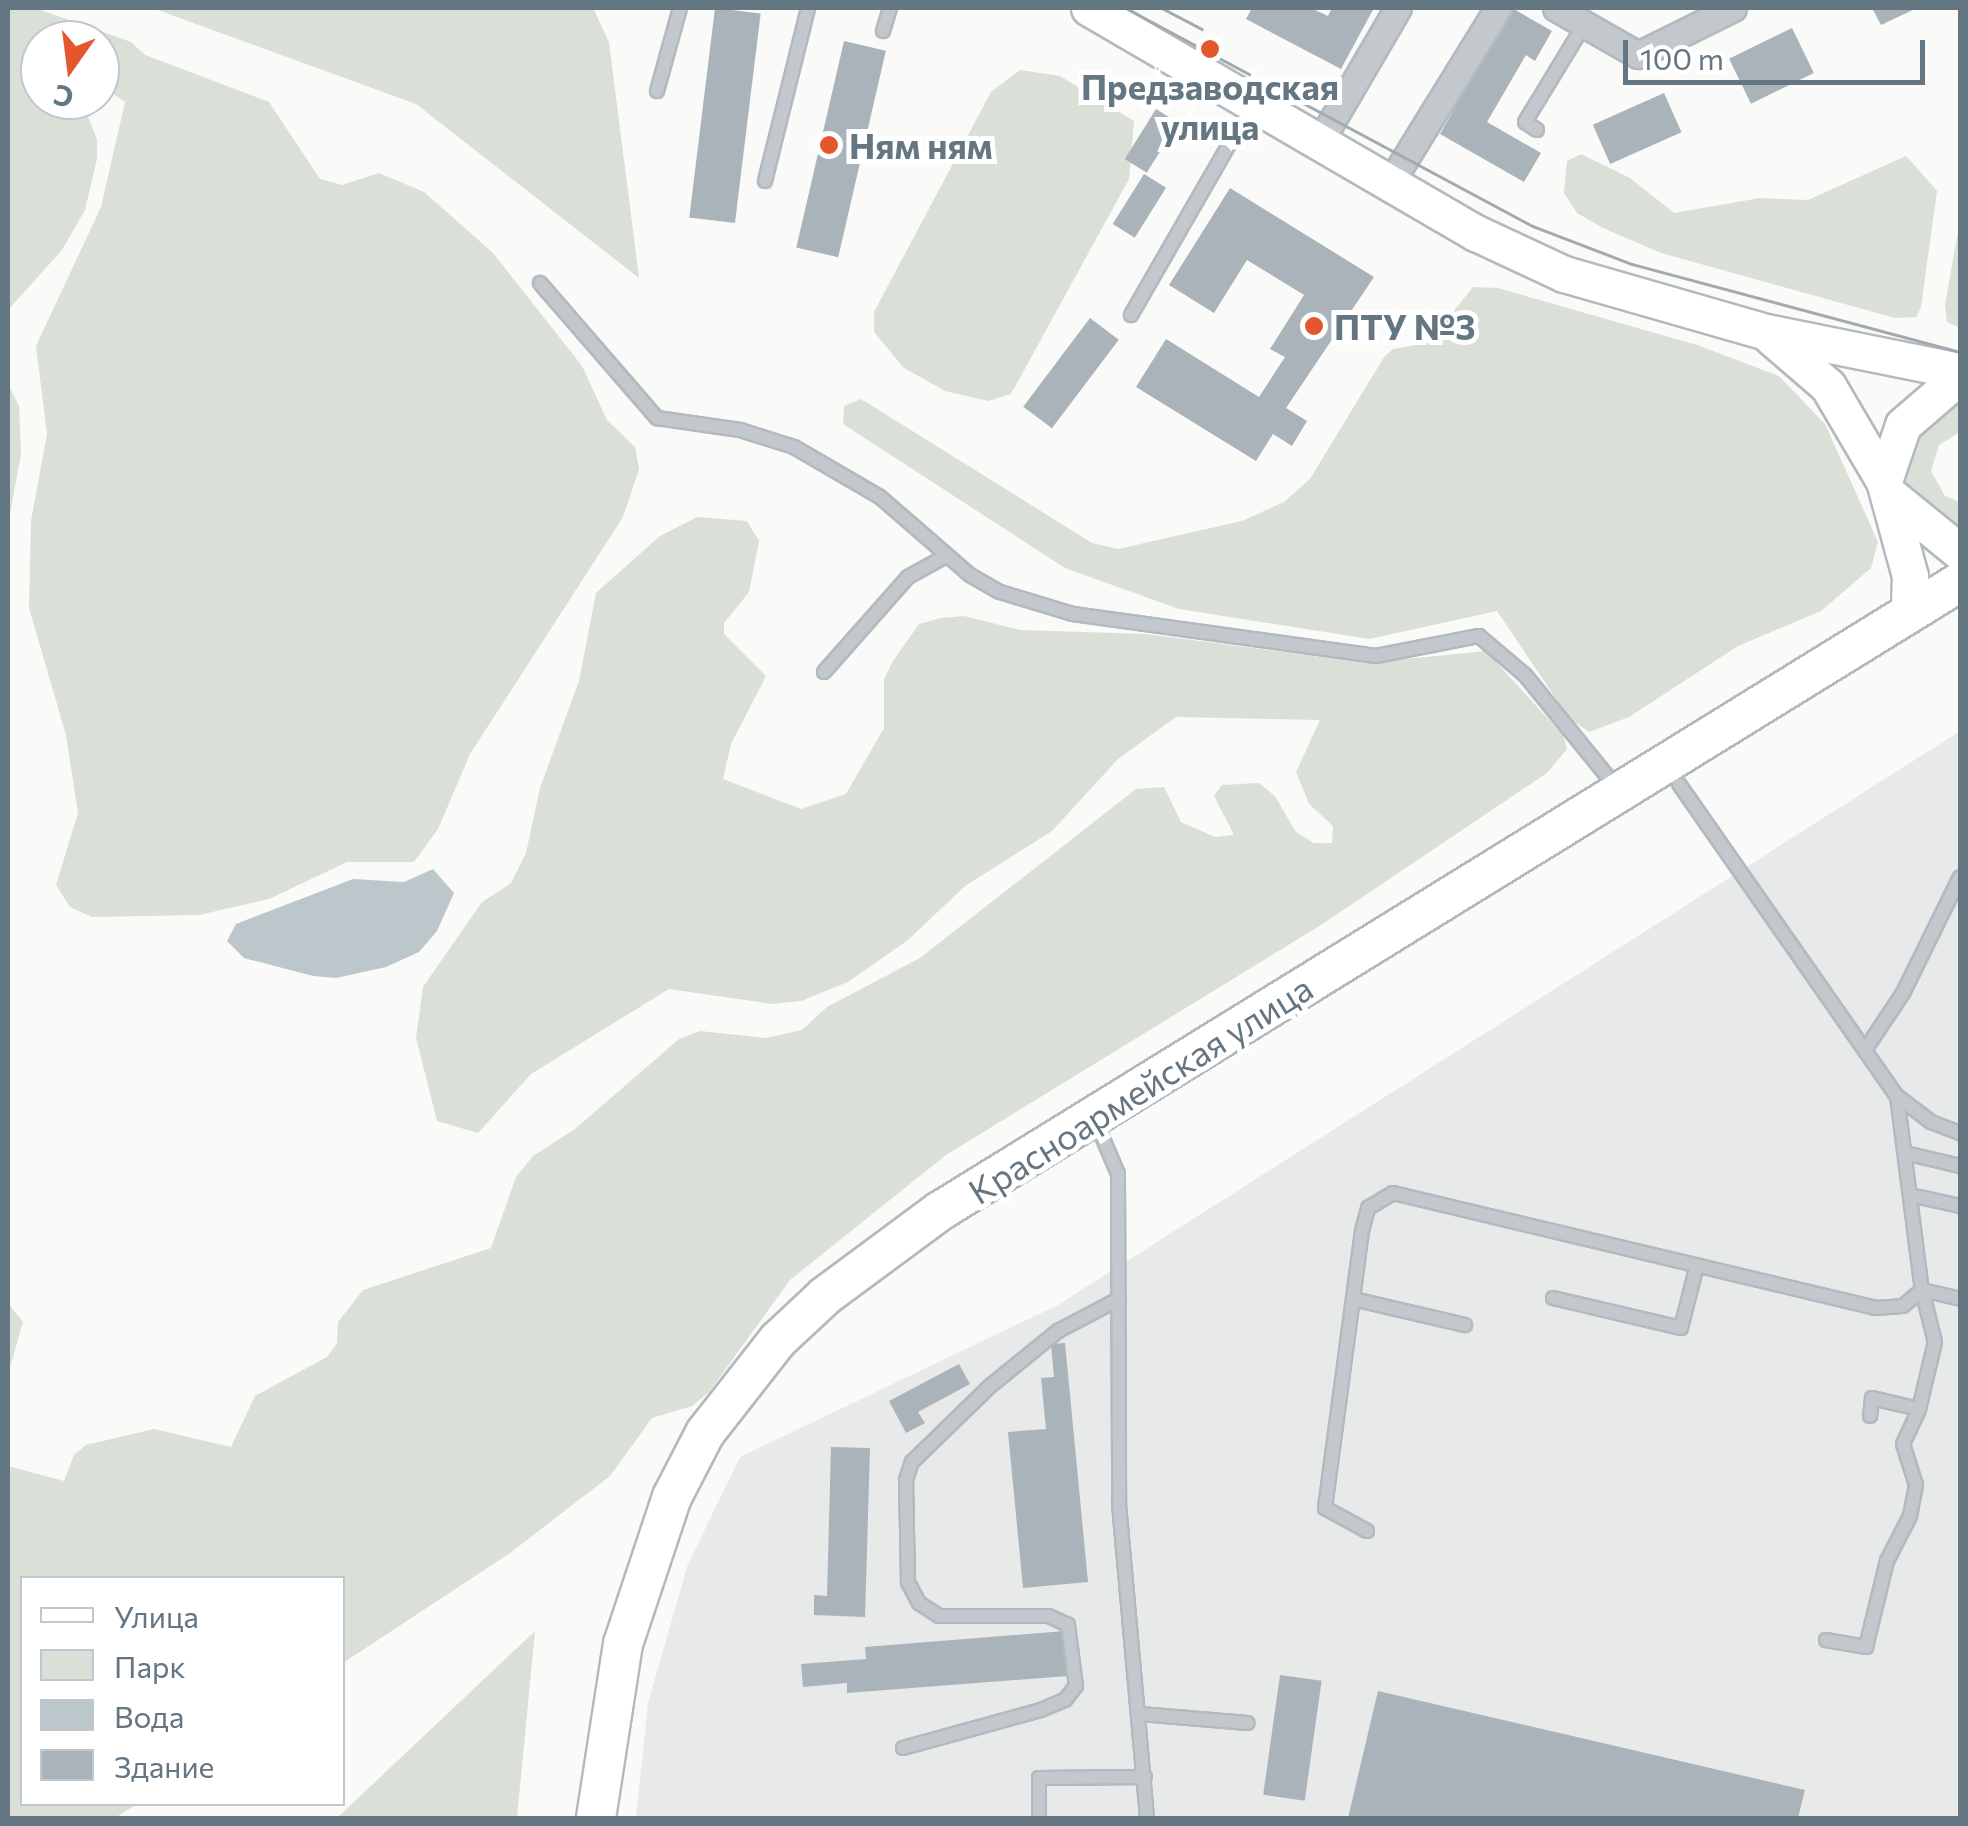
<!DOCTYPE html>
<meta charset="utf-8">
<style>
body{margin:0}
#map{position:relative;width:1968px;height:1826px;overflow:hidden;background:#fafaf8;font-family:Commissioner,sans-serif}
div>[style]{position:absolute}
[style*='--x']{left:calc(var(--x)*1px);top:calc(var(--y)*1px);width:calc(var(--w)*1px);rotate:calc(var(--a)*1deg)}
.built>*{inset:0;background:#e8e9e9}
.green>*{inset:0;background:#dadfd7}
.water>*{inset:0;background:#bbc7cb}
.building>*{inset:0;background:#aab3b9;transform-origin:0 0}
.roads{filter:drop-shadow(2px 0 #b3babf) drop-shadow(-2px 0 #b3babf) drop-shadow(0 2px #b3babf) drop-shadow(0 -2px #b3babf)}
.lane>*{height:12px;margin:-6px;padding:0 6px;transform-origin:6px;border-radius:6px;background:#c3c8cc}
.street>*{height:25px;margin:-12.5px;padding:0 12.5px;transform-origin:12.5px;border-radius:12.5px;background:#c3c8cc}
.secondary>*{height:35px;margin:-17.5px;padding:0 17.5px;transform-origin:17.5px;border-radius:17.5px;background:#fff}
.primary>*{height:38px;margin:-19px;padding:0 19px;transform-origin:19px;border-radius:19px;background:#fff}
.tram>*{height:2.5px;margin:-1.25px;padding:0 1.25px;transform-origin:1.25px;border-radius:1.25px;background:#a2aab0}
.dots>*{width:28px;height:28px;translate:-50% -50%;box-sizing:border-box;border:5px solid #fff;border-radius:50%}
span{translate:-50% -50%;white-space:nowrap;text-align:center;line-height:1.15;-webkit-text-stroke:10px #fff;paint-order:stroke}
.poi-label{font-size:35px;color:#657683;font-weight:700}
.left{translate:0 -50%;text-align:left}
.street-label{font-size:35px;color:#657683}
.frame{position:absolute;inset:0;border:10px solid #657683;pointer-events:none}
.legend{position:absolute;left:20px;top:1576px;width:325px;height:230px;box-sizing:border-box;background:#fff;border:2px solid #c1c8cd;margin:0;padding:12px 18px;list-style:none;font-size:30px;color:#657683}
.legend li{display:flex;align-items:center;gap:20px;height:50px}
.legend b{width:50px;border:2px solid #c1c8cd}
.north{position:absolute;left:20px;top:20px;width:100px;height:100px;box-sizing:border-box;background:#fff;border:2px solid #c1c8cd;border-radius:50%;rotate:194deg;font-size:28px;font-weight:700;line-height:40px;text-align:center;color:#657683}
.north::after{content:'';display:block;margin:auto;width:35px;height:45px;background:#e4572e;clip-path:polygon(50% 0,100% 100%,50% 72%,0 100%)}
.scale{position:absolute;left:1623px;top:40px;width:302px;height:45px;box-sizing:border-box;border:5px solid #657683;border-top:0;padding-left:12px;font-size:30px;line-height:35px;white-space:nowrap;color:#657683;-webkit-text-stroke:8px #fff;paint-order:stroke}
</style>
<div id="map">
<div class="built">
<div style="clip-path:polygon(1960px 731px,1960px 1818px,636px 1818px,648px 1703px,688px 1564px,740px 1457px,1058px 1305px)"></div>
</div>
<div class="green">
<div style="clip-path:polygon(8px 8px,35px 8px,131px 42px,145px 55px,269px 102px,320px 179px,342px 185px,379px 173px,424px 192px,493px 253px,582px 366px,607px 420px,635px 447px,639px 469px,623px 517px,470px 754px,438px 829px,414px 862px,347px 862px,269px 899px,199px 915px,92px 917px,70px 907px,56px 885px,78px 813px,66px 735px,29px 608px,31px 521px,47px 434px,36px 346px,101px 207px,125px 102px,100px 85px,100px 40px,40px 40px,40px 100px,81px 100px,97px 139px,97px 159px,85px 210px,62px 250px,8px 310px)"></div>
<div style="clip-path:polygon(152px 8px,593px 8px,609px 42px,639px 278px,416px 104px)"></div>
<div style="clip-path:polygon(1020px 70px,1060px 76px,1134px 121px,1129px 179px,1011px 394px,988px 401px,945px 391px,904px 368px,874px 332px,874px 312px,991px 92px)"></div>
<div style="clip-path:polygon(1581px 154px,1630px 178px,1674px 213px,1760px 198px,1808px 200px,1906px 156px,1937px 191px,1921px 307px,1916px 317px,1895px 318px,1661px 253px,1603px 228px,1577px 213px,1564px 193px,1567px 161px)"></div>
<div style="clip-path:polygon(1960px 220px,1960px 328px,1947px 322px,1945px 305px)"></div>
<div style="clip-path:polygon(1473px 287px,1498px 288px,1697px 345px,1779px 376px,1825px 424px,1878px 542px,1871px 568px,1821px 611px,1738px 646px,1629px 717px,1589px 732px,1569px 718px,1497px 611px,1369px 639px,1179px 609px,1065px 568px,843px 424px,844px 406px,861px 399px,1092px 543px,1118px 549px,1242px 521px,1284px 502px,1310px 479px,1384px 357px,1393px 349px,1428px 343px)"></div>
<div style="clip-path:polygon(8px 384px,19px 406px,21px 454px,8px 525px)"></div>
<div style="clip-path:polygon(1960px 403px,1960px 432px,1939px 445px,1931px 471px,1945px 496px,1960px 502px,1960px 532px,1913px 503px,1904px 479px,1904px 453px,1933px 412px)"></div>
<div style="clip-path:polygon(697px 517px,747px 521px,759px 541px,749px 592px,724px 623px,724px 634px,766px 676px,731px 744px,723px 779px,801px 809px,846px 794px,884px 728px,884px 679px,893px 661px,919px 624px,941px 618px,964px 616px,1020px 630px,1146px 634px,1367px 663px,1486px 651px,1563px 735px,1567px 749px,1547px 773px,1321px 925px,946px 1155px,790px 1280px,709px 1392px,692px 1406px,652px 1418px,610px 1476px,510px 1553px,343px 1663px,342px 1578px,22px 1578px,22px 1804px,137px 1804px,115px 1818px,8px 1818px,8px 1466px,64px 1481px,74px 1455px,86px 1445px,154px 1429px,231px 1447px,255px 1396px,327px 1357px,337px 1343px,338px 1322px,363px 1290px,491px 1248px,516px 1177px,533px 1156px,575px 1129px,679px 1039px,700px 1031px,766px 1038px,802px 1030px,827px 1007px,920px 958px,1136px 789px,1164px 787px,1181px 822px,1215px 837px,1234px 835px,1214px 796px,1222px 785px,1259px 783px,1275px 796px,1296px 832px,1314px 843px,1332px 843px,1333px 826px,1309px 804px,1296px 772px,1320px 720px,1176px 717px,1118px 759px,1052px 831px,965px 886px,908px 940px,848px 982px,801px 1001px,772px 1004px,669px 989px,531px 1074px,478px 1133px,437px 1121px,416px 1038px,423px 987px,482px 902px,511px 883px,526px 853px,540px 788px,579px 681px,596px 593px,660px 536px)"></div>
<div style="clip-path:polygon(8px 1303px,23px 1322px,10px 1367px,8px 1367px)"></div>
<div style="clip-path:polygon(535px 1631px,517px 1818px,337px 1818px)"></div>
</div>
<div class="water">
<div style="clip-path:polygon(433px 869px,454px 893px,437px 931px,419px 952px,386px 967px,336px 978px,313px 976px,244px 958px,227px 941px,236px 924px,353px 879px,404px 882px)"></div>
</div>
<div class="building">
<div style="left:715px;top:8px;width:46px;height:211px;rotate:7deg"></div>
<div style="clip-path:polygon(1252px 8px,1311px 8px,1328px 16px,1332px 8px,1374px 8px,1341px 69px,1246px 19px)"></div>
<div style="clip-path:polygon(1512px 8px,1552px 31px,1535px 61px,1526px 55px,1487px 122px,1541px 153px,1524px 182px,1440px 134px)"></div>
<div style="clip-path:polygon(1872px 8px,1917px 8px,1881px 25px)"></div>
<div style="left:1792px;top:28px;width:50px;height:70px;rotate:64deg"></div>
<div style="left:844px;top:41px;width:43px;height:212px;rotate:13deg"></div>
<div style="left:1664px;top:93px;width:43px;height:78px;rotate:66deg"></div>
<div style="left:1156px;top:109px;width:26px;height:59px;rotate:32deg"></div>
<div style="left:1144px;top:174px;width:26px;height:59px;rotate:32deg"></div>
<div style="clip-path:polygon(1230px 188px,1374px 277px,1286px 408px,1307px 421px,1292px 446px,1273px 434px,1256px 461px,1136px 387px,1166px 339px,1259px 397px,1285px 357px,1270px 349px,1304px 295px,1247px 260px,1214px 313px,1169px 285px)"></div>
<div style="left:1090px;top:318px;width:36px;height:111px;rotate:37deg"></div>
<div style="clip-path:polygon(1065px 1343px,1088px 1582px,1023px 1588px,1008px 1432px,1046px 1429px,1041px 1378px,1054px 1377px,1051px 1344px)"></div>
<div style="clip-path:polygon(959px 1364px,970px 1384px,918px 1412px,925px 1423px,906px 1433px,889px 1401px)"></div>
<div style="clip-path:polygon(831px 1447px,870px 1448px,865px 1617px,814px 1615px,814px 1595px,827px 1596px)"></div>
<div style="clip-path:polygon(1065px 1631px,1068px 1676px,847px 1693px,847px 1683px,803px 1687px,801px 1664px,866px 1659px,865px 1647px)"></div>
<div style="left:1280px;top:1675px;width:42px;height:121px;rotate:8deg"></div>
<div style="clip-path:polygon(1378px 1691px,1805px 1790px,1798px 1818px,1348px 1818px)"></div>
</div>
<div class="roads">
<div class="lane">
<div style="--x:883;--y:31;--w:24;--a:-73"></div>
<div style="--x:657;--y:91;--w:86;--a:-74.5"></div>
<div style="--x:1537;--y:130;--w:14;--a:-146"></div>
<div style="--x:1525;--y:122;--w:114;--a:-58.7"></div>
<div style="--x:765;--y:181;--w:178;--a:-76"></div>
<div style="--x:540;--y:283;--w:179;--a:49.1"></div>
<div style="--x:657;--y:418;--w:84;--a:8.2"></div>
<div style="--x:740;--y:430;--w:57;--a:17.5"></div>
<div style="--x:794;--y:447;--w:99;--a:30.2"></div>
<div style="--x:880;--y:497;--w:119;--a:40.9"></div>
<div style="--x:970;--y:575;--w:34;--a:30"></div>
<div style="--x:1000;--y:592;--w:76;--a:16.8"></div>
<div style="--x:1073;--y:614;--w:306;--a:7.9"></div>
<div style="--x:1376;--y:656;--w:105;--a:-11"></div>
<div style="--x:1479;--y:636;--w:60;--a:40.3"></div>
<div style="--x:1525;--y:675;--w:144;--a:50.9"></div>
<div style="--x:1131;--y:315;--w:241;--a:-60.1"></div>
<div style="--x:824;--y:672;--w:127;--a:-48.5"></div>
<div style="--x:908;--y:577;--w:43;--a:-28.9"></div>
<div style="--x:1679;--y:784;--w:381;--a:55.1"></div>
<div style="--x:1897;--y:1096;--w:43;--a:37.4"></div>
<div style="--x:1931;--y:1122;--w:31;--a:21"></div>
<div style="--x:1865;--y:1050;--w:69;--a:-56.3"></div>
<div style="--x:1903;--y:993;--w:129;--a:-63.8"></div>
<div style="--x:1897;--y:1096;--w:196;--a:82.7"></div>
<div style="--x:1922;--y:1290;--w:39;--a:13"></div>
<div style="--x:1095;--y:1120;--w:59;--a:66.9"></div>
<div style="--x:1118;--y:1174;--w:330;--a:89.8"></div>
<div style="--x:1119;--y:1504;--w:315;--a:84.9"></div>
<div style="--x:1905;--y:1153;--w:57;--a:13.3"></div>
<div style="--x:1910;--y:1195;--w:51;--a:12.4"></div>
<div style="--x:1553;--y:1298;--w:131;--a:13.2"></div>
<div style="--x:1681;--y:1328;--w:65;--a:-75.7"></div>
<div style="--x:1353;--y:1299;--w:115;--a:13.1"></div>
<div style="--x:1367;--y:1531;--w:48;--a:-151.3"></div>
<div style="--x:1325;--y:1508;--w:279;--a:-82.4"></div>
<div style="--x:1362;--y:1231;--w:24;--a:-75"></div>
<div style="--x:1368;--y:1208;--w:29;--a:-31"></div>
<div style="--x:1393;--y:1193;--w:496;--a:13.4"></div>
<div style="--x:1875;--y:1308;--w:28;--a:-4"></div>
<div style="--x:1903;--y:1306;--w:25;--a:-40"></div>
<div style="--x:1922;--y:1290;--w:54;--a:76"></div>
<div style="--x:1935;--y:1342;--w:69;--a:103.4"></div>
<div style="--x:1919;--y:1409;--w:48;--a:-166.8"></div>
<div style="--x:1872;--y:1398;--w:18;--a:96"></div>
<div style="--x:1826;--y:1640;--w:41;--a:9.9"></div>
<div style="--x:1866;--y:1647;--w:89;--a:-76.3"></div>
<div style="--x:1887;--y:1561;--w:51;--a:-62.9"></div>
<div style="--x:1910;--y:1516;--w:32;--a:-79"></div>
<div style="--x:1916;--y:1485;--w:43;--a:-107.6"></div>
<div style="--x:1903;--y:1444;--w:38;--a:-65"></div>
<div style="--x:1140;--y:1714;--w:108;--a:4.8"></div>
<div style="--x:903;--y:1748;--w:143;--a:-15.4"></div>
<div style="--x:1041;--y:1710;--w:26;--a:-23"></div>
<div style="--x:1065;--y:1700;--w:18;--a:-52"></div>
<div style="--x:1076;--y:1686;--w:62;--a:-97.5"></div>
<div style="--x:1068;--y:1625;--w:21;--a:-155"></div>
<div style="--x:1049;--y:1616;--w:110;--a:180"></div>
<div style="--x:939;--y:1616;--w:24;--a:-147"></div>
<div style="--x:919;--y:1603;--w:24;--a:-118"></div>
<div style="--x:908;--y:1582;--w:102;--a:-91.1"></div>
<div style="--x:906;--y:1480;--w:19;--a:-72"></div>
<div style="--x:912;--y:1462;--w:107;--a:-44.2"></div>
<div style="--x:989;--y:1387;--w:89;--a:-39.1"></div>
<div style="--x:1058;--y:1331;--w:69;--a:-27.7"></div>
<div style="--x:1039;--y:1818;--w:40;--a:-90"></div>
<div style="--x:1039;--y:1778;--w:106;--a:-0.5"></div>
</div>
<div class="street">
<div style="--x:1556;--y:8;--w:95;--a:29.8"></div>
<div style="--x:1638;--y:55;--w:106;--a:-26.3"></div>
<div style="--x:1319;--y:143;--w:156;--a:-59.7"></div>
<div style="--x:1390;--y:183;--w:206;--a:-58.3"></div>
</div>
<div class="secondary">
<div style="--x:1089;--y:8;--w:448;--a:30.2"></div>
<div style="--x:1476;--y:233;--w:97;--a:25"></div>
<div style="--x:1564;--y:274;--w:210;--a:16"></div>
<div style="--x:1766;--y:332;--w:198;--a:11.4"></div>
<div style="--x:1770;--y:336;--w:77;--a:40.8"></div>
<div style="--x:1828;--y:386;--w:110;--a:59.5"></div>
<div style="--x:1884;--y:481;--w:98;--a:74.7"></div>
<div style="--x:1910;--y:576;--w:36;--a:92"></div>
<div style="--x:1884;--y:481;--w:59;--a:-71.3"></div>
<div style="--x:1903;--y:425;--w:75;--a:-40.7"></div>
<div style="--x:1890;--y:495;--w:90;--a:39.2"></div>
</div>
<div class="primary">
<div style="--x:596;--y:1818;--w:176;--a:-81.2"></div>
<div style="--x:623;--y:1644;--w:155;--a:-71.6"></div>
<div style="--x:672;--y:1497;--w:72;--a:-62.7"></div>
<div style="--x:705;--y:1433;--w:118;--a:-51.9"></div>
<div style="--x:778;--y:1340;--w:64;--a:-43.1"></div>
<div style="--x:825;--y:1296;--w:143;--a:-36.5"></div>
<div style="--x:940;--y:1211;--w:1198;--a:-31.66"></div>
</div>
</div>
<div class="tram">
<div style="--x:1126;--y:8;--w:462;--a:28.2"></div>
<div style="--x:1533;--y:226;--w:106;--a:21"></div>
<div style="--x:1632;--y:264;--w:340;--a:15"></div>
<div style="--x:1162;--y:8;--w:45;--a:27.7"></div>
</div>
<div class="dots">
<div style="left:1210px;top:49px;background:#e4572e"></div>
<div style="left:829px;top:145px;background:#e4572e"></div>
<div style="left:1314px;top:326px;background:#e4572e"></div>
</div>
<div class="poi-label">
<span style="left:1210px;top:106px">Предзаводская<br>улица</span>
<span class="left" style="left:849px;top:145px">Ням ням</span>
<span class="left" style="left:1334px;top:326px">ПТУ №3</span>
</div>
<div class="street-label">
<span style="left:1140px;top:1089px;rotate:-32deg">Красноармейская улица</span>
</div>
<div class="frame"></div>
<ul class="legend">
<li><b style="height:12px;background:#fff"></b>Улица</li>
<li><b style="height:28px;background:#dadfd7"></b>Парк</li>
<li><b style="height:28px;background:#bbc7cb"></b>Вода</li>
<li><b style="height:28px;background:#aab3b9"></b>Здание</li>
</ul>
<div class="north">С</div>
<div class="scale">100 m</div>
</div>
